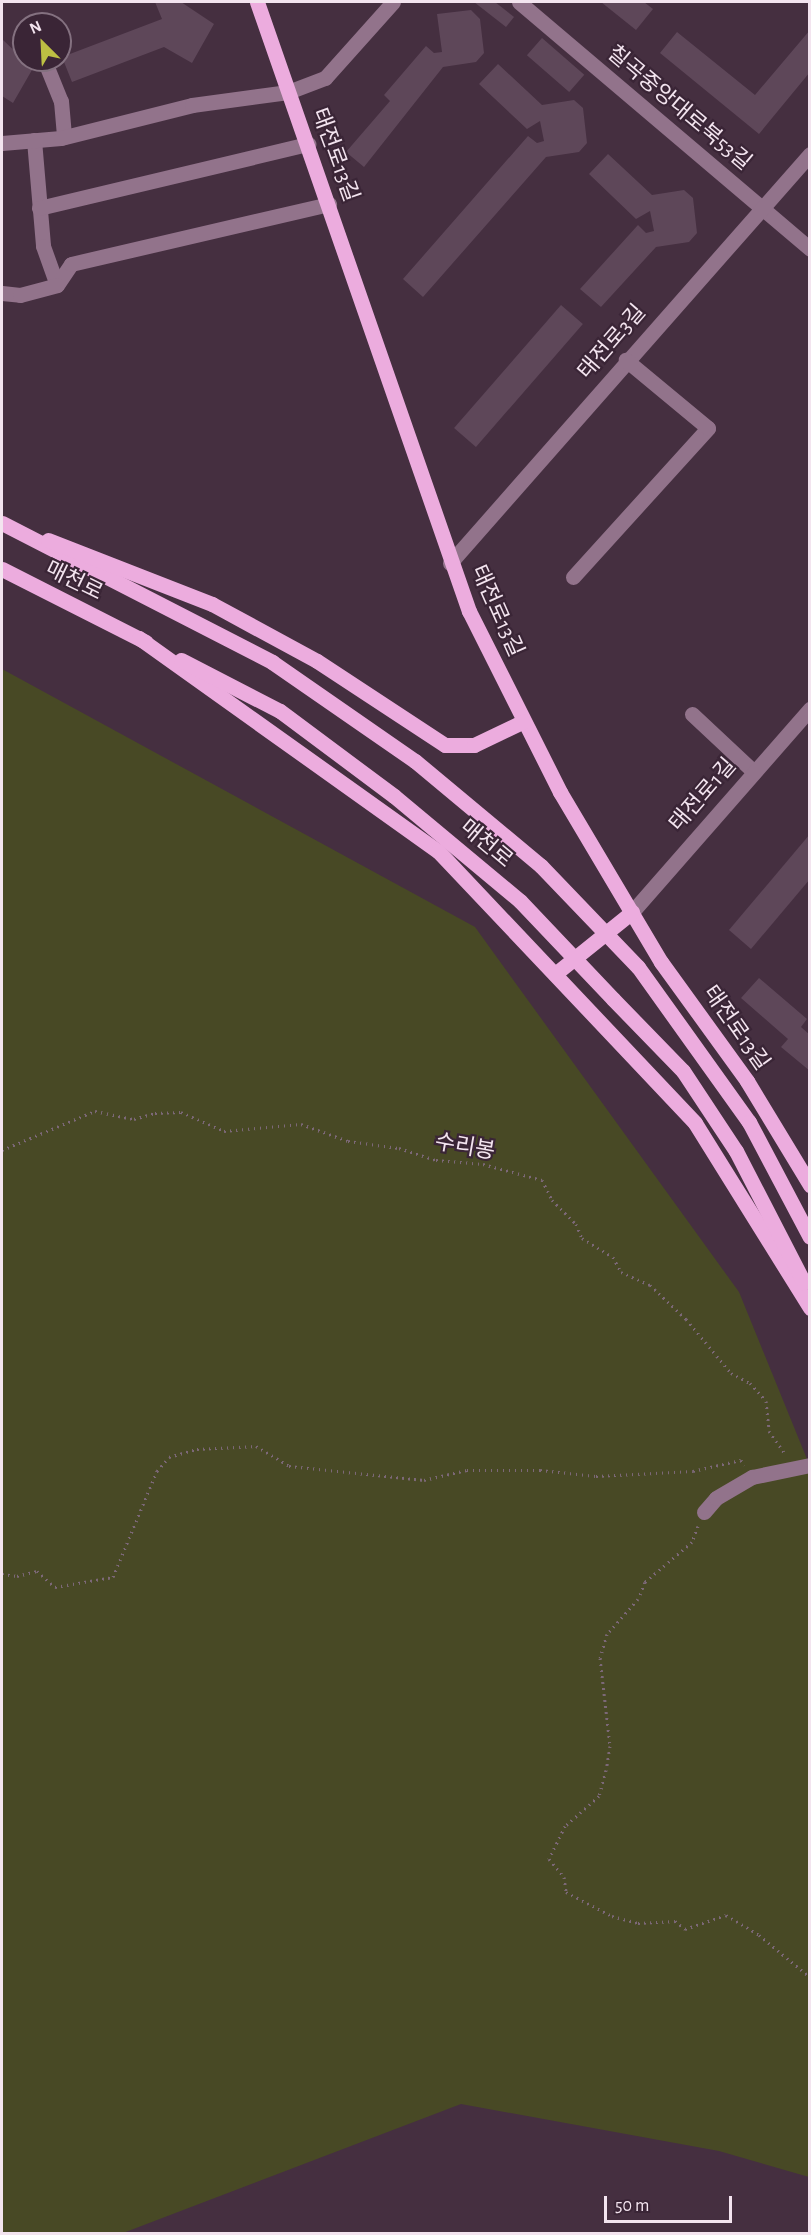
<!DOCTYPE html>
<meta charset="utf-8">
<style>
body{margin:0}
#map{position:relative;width:811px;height:2235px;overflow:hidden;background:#452f40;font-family:"Alegreya Sans","Noto Sans KR",sans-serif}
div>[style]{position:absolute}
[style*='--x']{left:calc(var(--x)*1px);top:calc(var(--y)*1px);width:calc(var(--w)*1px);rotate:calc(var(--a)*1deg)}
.green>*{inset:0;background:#484925}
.building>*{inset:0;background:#5e4759;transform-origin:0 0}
.path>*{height:3px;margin-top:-1.5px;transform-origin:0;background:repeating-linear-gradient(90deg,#7c6877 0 1.5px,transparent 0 6px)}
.minor>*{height:15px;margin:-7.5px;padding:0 7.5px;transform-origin:7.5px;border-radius:7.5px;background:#92738b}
.major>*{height:15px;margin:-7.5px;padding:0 7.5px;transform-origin:7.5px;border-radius:7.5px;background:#ecacde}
.major-bridge>*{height:15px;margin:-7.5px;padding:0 7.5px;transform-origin:7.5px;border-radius:7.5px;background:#ecacde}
span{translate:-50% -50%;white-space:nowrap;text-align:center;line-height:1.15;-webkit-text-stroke:4.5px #3a2536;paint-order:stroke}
.street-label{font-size:22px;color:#f3e4ef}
.frame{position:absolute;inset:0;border:3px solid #f3e4ef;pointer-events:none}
.north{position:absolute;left:12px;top:12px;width:60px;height:60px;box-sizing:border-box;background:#3a2536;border:2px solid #847180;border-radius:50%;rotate:336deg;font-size:16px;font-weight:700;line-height:24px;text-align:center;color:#f3e4ef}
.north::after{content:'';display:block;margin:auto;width:21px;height:27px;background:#bdbf43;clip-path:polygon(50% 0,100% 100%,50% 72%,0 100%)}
.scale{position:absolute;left:604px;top:2196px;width:128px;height:27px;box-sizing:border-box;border:3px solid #f3e4ef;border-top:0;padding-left:8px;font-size:18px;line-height:21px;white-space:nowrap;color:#f3e4ef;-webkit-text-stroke:4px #3a2536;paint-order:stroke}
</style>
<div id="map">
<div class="green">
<div style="clip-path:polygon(2px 669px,475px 927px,739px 1292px,809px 1464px,809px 2177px,719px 2151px,461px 2104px,123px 2233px,2px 2233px)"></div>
</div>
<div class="building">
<div style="clip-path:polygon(155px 2px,181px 2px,214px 24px,192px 63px,164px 47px,72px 82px,62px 57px,162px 19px)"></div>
<div style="clip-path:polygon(474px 2px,495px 2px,514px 17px,506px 27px)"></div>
<div style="clip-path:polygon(601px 2px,644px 2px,653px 9px,636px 30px)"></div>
<div style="clip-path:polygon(471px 10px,480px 19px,484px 53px,476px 62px,443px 67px,364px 167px,346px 152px,390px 101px,384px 95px,426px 46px,434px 53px,442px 52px,437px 14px)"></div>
<div style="clip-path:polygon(810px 30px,810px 72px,759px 134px,660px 53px,677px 32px,755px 95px)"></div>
<div style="left:542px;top:38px;width:56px;height:23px;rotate:41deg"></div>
<div style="clip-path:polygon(2px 39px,24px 60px,36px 63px,13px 103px,2px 96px)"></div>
<div style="clip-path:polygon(498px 64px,542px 105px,574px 100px,583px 108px,587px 143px,579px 152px,546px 157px,423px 297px,403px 279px,528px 136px,537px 143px,544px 141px,540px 121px,527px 129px,479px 84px)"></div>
<div style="clip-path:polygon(608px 154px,652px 195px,684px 190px,693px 198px,697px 233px,689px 242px,656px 247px,601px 307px,580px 289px,638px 225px,646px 233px,654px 231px,650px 211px,636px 219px,589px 174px)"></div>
<div style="left:561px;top:305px;width:29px;height:163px;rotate:41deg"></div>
<div style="clip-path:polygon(810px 834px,810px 879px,751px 949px,729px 930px)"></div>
<div style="clip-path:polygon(759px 978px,807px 1019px,801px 1027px,810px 1035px,810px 1071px,781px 1047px,788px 1039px,741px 998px)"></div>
</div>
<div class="path">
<div style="--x:2;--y:1150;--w:101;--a:-22.8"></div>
<div style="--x:95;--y:1111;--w:40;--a:12"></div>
<div style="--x:134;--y:1119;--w:22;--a:-16"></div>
<div style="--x:155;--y:1113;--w:26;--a:-2"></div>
<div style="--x:181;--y:1112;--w:47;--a:23.8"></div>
<div style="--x:224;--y:1131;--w:77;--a:-5.2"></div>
<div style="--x:301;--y:1124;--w:50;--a:19.9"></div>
<div style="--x:348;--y:1141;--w:51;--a:7.8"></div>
<div style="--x:399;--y:1148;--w:39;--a:18"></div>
<div style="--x:436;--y:1160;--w:47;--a:4.9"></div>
<div style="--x:483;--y:1164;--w:61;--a:15.2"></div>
<div style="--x:542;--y:1180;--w:22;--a:63"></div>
<div style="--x:552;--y:1200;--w:34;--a:45"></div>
<div style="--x:576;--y:1224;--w:15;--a:67"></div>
<div style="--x:582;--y:1238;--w:36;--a:32"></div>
<div style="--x:613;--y:1257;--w:17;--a:62"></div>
<div style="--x:621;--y:1272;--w:32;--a:24"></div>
<div style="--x:650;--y:1285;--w:50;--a:43.4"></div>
<div style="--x:686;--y:1319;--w:70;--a:50.2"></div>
<div style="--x:731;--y:1373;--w:21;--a:28"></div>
<div style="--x:750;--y:1383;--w:24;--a:48"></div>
<div style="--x:766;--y:1401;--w:30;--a:84"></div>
<div style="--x:769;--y:1431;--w:28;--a:55"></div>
<div style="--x:698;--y:1526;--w:17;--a:111"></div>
<div style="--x:692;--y:1542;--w:62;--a:139.6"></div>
<div style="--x:645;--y:1582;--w:18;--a:112"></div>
<div style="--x:638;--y:1599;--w:47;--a:131.5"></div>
<div style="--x:607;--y:1634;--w:25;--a:106"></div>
<div style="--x:600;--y:1658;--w:89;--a:83.5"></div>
<div style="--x:610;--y:1746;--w:24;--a:99"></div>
<div style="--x:606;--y:1770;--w:27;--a:105"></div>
<div style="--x:599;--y:1796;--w:45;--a:138.6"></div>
<div style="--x:565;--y:1826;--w:37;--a:116"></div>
<div style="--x:549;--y:1859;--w:23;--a:50"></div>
<div style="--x:564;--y:1877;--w:15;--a:82"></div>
<div style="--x:566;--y:1892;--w:52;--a:27.6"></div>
<div style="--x:612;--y:1916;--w:27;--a:15"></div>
<div style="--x:638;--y:1923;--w:37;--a:-3"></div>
<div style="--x:675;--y:1921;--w:13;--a:39"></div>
<div style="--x:685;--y:1929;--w:43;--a:-18.9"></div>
<div style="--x:726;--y:1915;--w:39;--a:31"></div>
<div style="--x:759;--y:1935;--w:66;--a:39.5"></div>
<div style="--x:2;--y:1574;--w:15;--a:8"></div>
<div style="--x:17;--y:1576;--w:21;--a:-14"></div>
<div style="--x:37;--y:1571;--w:24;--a:42"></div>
<div style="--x:55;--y:1587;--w:59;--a:-9.8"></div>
<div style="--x:113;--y:1577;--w:115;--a:-67.5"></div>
<div style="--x:157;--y:1471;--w:18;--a:-49"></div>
<div style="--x:169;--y:1457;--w:29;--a:-16"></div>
<div style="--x:197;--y:1449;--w:59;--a:-2.9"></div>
<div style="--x:256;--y:1446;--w:39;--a:31"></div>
<div style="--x:289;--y:1466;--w:136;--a:5.9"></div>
<div style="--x:424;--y:1480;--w:44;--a:-13.1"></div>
<div style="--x:467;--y:1470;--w:73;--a:0"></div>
<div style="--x:540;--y:1470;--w:56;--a:6.1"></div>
<div style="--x:596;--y:1476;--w:97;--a:-3"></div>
<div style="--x:693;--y:1471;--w:49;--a:-12.9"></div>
<div style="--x:741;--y:1460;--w:6;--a:59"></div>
</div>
<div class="minor">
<div style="--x:519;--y:2;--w:382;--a:40.3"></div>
<div style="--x:47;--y:67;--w:37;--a:68"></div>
<div style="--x:61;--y:101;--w:36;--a:85"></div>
<div style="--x:34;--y:140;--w:106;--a:85.1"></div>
<div style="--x:43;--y:246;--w:41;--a:70.3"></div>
<div style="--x:57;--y:285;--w:25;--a:-56"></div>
<div style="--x:71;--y:264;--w:265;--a:-13.1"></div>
<div style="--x:2;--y:143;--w:59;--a:-4.8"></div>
<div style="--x:61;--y:138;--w:135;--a:-14.1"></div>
<div style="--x:192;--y:105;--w:97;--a:-7.7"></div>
<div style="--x:288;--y:92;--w:40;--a:-21"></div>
<div style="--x:325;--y:78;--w:102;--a:-48.2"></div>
<div style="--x:39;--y:208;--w:277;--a:-13.4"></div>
<div style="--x:2;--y:293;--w:18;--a:6"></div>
<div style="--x:20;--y:295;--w:38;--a:-15"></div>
<div style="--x:450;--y:563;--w:545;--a:-48.65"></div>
<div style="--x:573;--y:577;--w:201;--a:-47.8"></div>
<div style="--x:708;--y:428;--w:107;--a:-140.3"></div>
<div style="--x:692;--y:714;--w:85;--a:43.1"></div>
<div style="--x:632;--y:912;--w:270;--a:-48.8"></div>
<div style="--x:704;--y:1512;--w:18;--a:-49"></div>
<div style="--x:716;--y:1498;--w:42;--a:-30.3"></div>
<div style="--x:752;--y:1477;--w:59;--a:-11.7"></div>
</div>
<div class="major">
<div style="--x:257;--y:2;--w:645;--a:70.81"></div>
<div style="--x:469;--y:611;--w:203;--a:63.3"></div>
<div style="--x:560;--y:792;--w:198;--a:59.3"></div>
<div style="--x:661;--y:962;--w:147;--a:54.1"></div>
<div style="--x:747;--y:1081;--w:122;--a:58.8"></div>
<div style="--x:2;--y:523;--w:304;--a:27.2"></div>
<div style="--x:272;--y:662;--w:174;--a:34.7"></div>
<div style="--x:415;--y:761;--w:164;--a:39.8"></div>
<div style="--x:48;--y:540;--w:176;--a:21.3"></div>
<div style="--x:212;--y:604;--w:119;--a:28.5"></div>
<div style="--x:317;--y:661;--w:153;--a:33.3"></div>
<div style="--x:445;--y:745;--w:29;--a:0"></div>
<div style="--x:474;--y:745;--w:55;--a:-25.6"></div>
<div style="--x:2;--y:569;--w:161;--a:26.9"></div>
<div style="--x:139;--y:638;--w:367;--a:35.5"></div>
<div style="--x:438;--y:851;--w:374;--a:46.6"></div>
<div style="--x:695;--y:1123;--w:218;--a:58.1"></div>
<div style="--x:181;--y:660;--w:111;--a:27.3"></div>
<div style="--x:280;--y:711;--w:142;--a:36.7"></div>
<div style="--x:394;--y:796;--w:164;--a:39.8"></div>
<div style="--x:638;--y:967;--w:191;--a:54.4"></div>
<div style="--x:749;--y:1122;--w:130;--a:62.1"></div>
<div style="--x:555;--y:974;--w:99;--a:-38.8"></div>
<div style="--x:613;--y:999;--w:100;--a:45.8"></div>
<div style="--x:683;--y:1071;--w:96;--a:56.5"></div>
<div style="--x:736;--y:1151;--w:148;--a:62.7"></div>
</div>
<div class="major-bridge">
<div style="--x:541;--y:866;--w:140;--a:46.2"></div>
<div style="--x:520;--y:901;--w:135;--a:46.5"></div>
</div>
<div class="street-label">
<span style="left:679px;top:108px;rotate:40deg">칠곡중앙대로북53길</span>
<span style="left:335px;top:155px;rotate:70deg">태전로13길</span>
<span style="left:612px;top:342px;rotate:-49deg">태전로3길</span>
<span style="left:74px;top:581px;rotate:26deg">매천로</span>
<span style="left:497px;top:611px;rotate:66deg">태전로13길</span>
<span style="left:703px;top:795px;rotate:-49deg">태전로1길</span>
<span style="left:486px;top:844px;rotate:40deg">매천로</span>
<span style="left:736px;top:1028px;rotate:55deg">태전로13길</span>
<span style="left:465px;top:1147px;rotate:10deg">수리봉</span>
</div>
<div class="frame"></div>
<div class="north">N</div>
<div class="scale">50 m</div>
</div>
